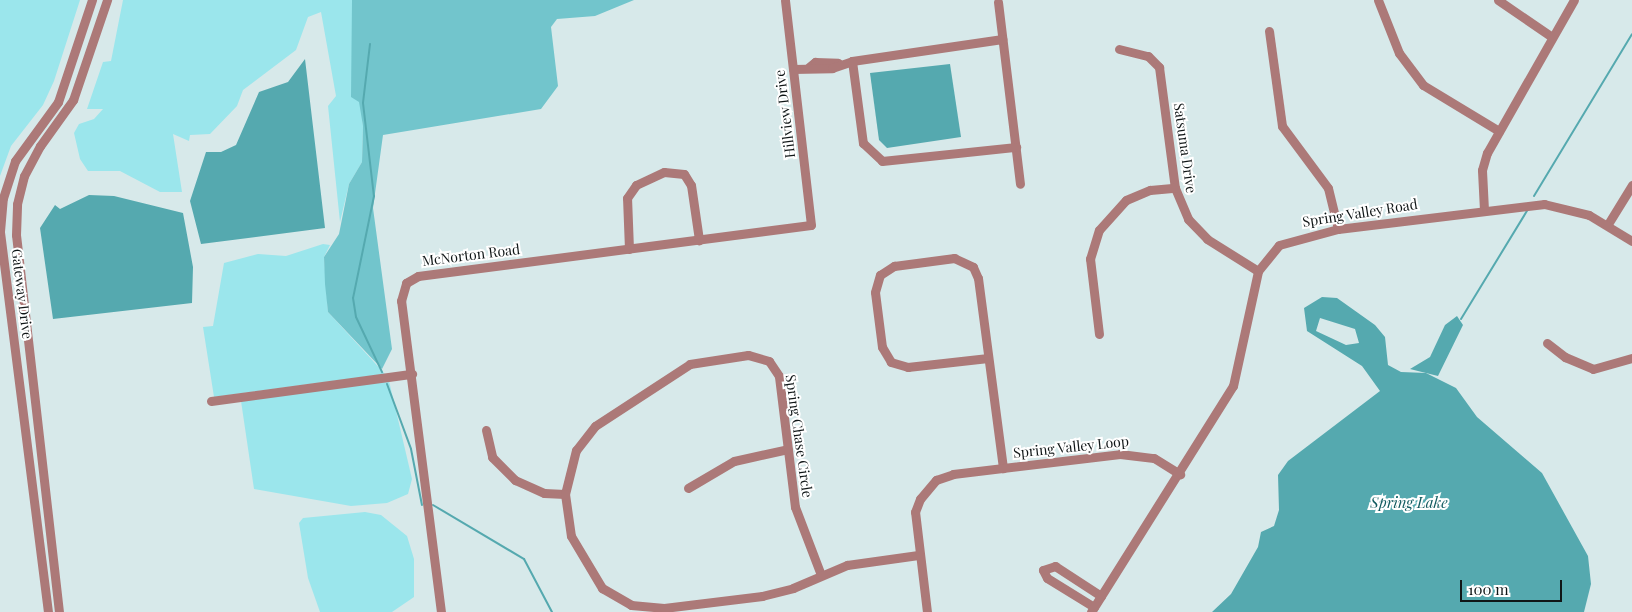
<!DOCTYPE html>
<style>
body{margin:0}
#map{position:relative;width:1632px;height:612px;overflow:hidden;background:#d7e9ea;font-family:"Playfair Display",serif}
div>[style]{position:absolute}
[style*='--x']{left:calc(var(--x)*1px);top:calc(var(--y)*1px);width:calc(var(--w)*1px);rotate:calc(var(--a)*1deg)}
.green>*{inset:0;background:#9be6ec}
.forest>*{inset:0;background:#72c5cc}
.water>*{inset:0;background:#55a9af}
.stream>*{height:2px;margin:-1px;padding:0 1px;transform-origin:1px;border-radius:1px;background:#55a9af}
.minor>*{height:9px;margin:-4.5px;padding:0 4.5px;transform-origin:4.5px;border-radius:4.5px;background:#ac7978}
span{translate:-50% -50%;white-space:nowrap;text-align:center;line-height:1.15;-webkit-text-stroke:4px #fff;paint-order:stroke}
.street-label{font-size:14px;color:#101617}
.water-label{font-size:15px;color:#115a5f;font-style:italic}
.scale{position:absolute;left:1460px;top:580px;width:102px;height:22px;box-sizing:border-box;border:2px solid #101617;border-top:0;padding-left:6px;font-size:15px;line-height:18px;white-space:nowrap;color:#101617;-webkit-text-stroke:4px #fff;paint-order:stroke}
</style>
<div id="map">
<div class="green">
<div style="clip-path:polygon(0 0,80px 0,54px 81px,43px 105px,11px 146px,0 176px)"></div>
<div style="clip-path:polygon(123px 0,352px 0,363px 126px,362px 162px,349px 184px,340px 222px,328px 106px,336px 96px,321px 12px,308px 17px,296px 50px,243px 90px,237px 106px,210px 134px,190px 135px,189px 141px,173px 134px,182px 192px,160px 192px,120px 171px,88px 171px,80px 159px,74px 133px,79px 124px,94px 119px,103px 109px,87px 109px,103px 62px,111px 61px)"></div>
<div style="clip-path:polygon(323px 244px,330px 245px,324px 257px,328px 312px,385px 374px,214px 397px,203px 327px,213px 326px,224px 263px,258px 254px,286px 256px)"></div>
<div style="clip-path:polygon(389px 381px,412px 479px,408px 494px,387px 503px,351px 506px,254px 489px,241px 401px)"></div>
<div style="clip-path:polygon(365px 512px,381px 515px,407px 536px,414px 559px,414px 597px,392px 612px,320px 612px,308px 578px,299px 523px,303px 518px)"></div>
</div>
<div class="forest">
<div style="clip-path:polygon(352px 0,634px 0,595px 16px,557px 19px,551px 27px,558px 86px,541px 109px,383px 135px,373px 208px,392px 349px,382px 369px,328px 312px,325px 284px,324px 257px,339px 234px,349px 184px,362px 162px,363px 126px,359px 102px,351px 97px)"></div>
</div>
<div class="water">
<div style="clip-path:polygon(305px 59px,325px 228px,201px 244px,190px 201px,206px 152px,221px 152px,236px 145px,259px 92px,288px 82px)"></div>
<div style="clip-path:polygon(950px 64px,961px 137px,887px 148px,879px 140px,870px 73px)"></div>
<div style="clip-path:polygon(89px 195px,114px 196px,183px 213px,193px 267px,192px 303px,53px 319px,40px 228px,55px 205px,60px 209px)"></div>
<div style="clip-path:polygon(evenodd,1322px 297px,1337px 298px,1375px 325px,1385px 337px,1388px 365px,1401px 372px,1426px 373px,1456px 388px,1477px 417px,1542px 473px,1588px 556px,1591px 584px,1584px 612px,1212px 612px,1231px 594px,1258px 547px,1261px 532px,1274px 526px,1279px 510px,1278px 475px,1288px 461px,1380px 391px,1362px 366px,1307px 331px,1304px 308px,1322px 297px,1320px 318px,1355px 329px,1359px 343px,1346px 345px,1316px 331px,1320px 318px)"></div>
<div style="clip-path:polygon(1457px 316px,1463px 325px,1438px 376px,1410px 369px,1430px 357px,1445px 325px)"></div>
</div>
<div class="stream">
<div style="--x:370;--y:44;--w:59;--a:96.8"></div>
<div style="--x:363;--y:103;--w:94;--a:83.3"></div>
<div style="--x:374;--y:196;--w:104;--a:101.6"></div>
<div style="--x:353;--y:298;--w:19;--a:81"></div>
<div style="--x:356;--y:317;--w:61;--a:64.7"></div>
<div style="--x:1534;--y:196;--w:189;--a:-58.8"></div>
<div style="--x:1461;--y:319;--w:127;--a:-58.6"></div>
<div style="--x:387;--y:384;--w:69;--a:69.7"></div>
<div style="--x:411;--y:449;--w:57;--a:78.9"></div>
<div style="--x:433;--y:505;--w:106;--a:30.7"></div>
<div style="--x:524;--y:559;--w:60;--a:62.2"></div>
</div>
<div class="minor">
<div style="--x:1378;--y:0;--w:57;--a:68.4"></div>
<div style="--x:1399;--y:53;--w:40;--a:53"></div>
<div style="--x:1423;--y:85;--w:89;--a:31.2"></div>
<div style="--x:1498;--y:0;--w:65;--a:34.4"></div>
<div style="--x:998;--y:2;--w:183;--a:83.1"></div>
<div style="--x:1269;--y:31;--w:96;--a:82.2"></div>
<div style="--x:1282;--y:126;--w:77;--a:53.4"></div>
<div style="--x:1328;--y:188;--w:42;--a:76.3"></div>
<div style="--x:1119;--y:49;--w:30;--a:14"></div>
<div style="--x:1148;--y:56;--w:16;--a:45"></div>
<div style="--x:1159;--y:67;--w:122;--a:82.5"></div>
<div style="--x:1175;--y:188;--w:34;--a:67"></div>
<div style="--x:1188;--y:219;--w:28;--a:46"></div>
<div style="--x:1207;--y:239;--w:60;--a:32.1"></div>
<div style="--x:852;--y:61;--w:152;--a:-8.3"></div>
<div style="--x:809;--y:67;--w:8;--a:-40"></div>
<div style="--x:815;--y:62;--w:23;--a:2"></div>
<div style="--x:793;--y:69;--w:39;--a:-1"></div>
<div style="--x:832;--y:68;--w:21;--a:-19"></div>
<div style="--x:852;--y:61;--w:83;--a:82.4"></div>
<div style="--x:863;--y:143;--w:26;--a:43"></div>
<div style="--x:882;--y:161;--w:135;--a:-6"></div>
<div style="--x:1484;--y:210;--w:40;--a:-92.9"></div>
<div style="--x:1482;--y:170;--w:18;--a:-74"></div>
<div style="--x:1487;--y:153;--w:176;--a:-60.4"></div>
<div style="--x:1608;--y:224;--w:46;--a:-58.4"></div>
<div style="--x:629;--y:249;--w:51;--a:-92.2"></div>
<div style="--x:627;--y:198;--w:16;--a:-55"></div>
<div style="--x:636;--y:185;--w:31;--a:-25"></div>
<div style="--x:664;--y:172;--w:20;--a:6"></div>
<div style="--x:684;--y:174;--w:13;--a:58"></div>
<div style="--x:691;--y:185;--w:56;--a:81.7"></div>
<div style="--x:1099;--y:334;--w:76;--a:-96.8"></div>
<div style="--x:1090;--y:259;--w:30;--a:-73"></div>
<div style="--x:1099;--y:230;--w:40;--a:-48"></div>
<div style="--x:1126;--y:200;--w:26;--a:-23"></div>
<div style="--x:1150;--y:190;--w:25;--a:-5"></div>
<div style="--x:1547;--y:343;--w:23;--a:38"></div>
<div style="--x:1565;--y:357;--w:30;--a:23"></div>
<div style="--x:1593;--y:369;--w:41;--a:-15.8"></div>
<div style="--x:988;--y:358;--w:81;--a:173.6"></div>
<div style="--x:908;--y:367;--w:18;--a:-164"></div>
<div style="--x:891;--y:362;--w:17;--a:-121"></div>
<div style="--x:882;--y:347;--w:55;--a:-97.3"></div>
<div style="--x:875;--y:292;--w:18;--a:-74"></div>
<div style="--x:880;--y:275;--w:17;--a:-33"></div>
<div style="--x:894;--y:266;--w:61;--a:-7.6"></div>
<div style="--x:954;--y:258;--w:21;--a:25"></div>
<div style="--x:973;--y:267;--w:12;--a:66"></div>
<div style="--x:978;--y:278;--w:192;--a:82.5"></div>
<div style="--x:211;--y:401;--w:203;--a:-7.7"></div>
<div style="--x:486;--y:430;--w:28;--a:77"></div>
<div style="--x:492;--y:457;--w:33;--a:45"></div>
<div style="--x:515;--y:480;--w:32;--a:24"></div>
<div style="--x:544;--y:493;--w:21;--a:3"></div>
<div style="--x:688;--y:488;--w:53;--a:-30.4"></div>
<div style="--x:734;--y:461;--w:55;--a:-12.5"></div>
<div style="--x:821;--y:575;--w:73;--a:-110.9"></div>
<div style="--x:795;--y:507;--w:132;--a:-97"></div>
<div style="--x:779;--y:376;--w:18;--a:-124"></div>
<div style="--x:769;--y:361;--w:22;--a:-164"></div>
<div style="--x:748;--y:355;--w:59;--a:171.2"></div>
<div style="--x:690;--y:364;--w:113;--a:146.9"></div>
<div style="--x:595;--y:426;--w:31;--a:128"></div>
<div style="--x:576;--y:450;--w:45;--a:104"></div>
<div style="--x:565;--y:494;--w:42;--a:81.9"></div>
<div style="--x:571;--y:536;--w:61;--a:59.2"></div>
<div style="--x:602;--y:588;--w:34;--a:30"></div>
<div style="--x:631;--y:605;--w:33;--a:5"></div>
<div style="--x:664;--y:608;--w:99;--a:-7"></div>
<div style="--x:762;--y:596;--w:32;--a:-14"></div>
<div style="--x:793;--y:588;--w:59;--a:-23.1"></div>
<div style="--x:847;--y:565;--w:72;--a:-8"></div>
<div style="--x:1094;--y:607;--w:55;--a:-148.3"></div>
<div style="--x:1047;--y:578;--w:9;--a:-117"></div>
<div style="--x:1043;--y:570;--w:13;--a:-18"></div>
<div style="--x:1055;--y:566;--w:55;--a:33.1"></div>
<div style="--x:48;--y:612;--w:384;--a:-97.2"></div>
<div style="--x:0;--y:231;--w:33;--a:-85"></div>
<div style="--x:3;--y:198;--w:39;--a:-72"></div>
<div style="--x:15;--y:161;--w:73;--a:-53.9"></div>
<div style="--x:58;--y:102;--w:108;--a:-71.6"></div>
<div style="--x:59;--y:612;--w:379;--a:-96.5"></div>
<div style="--x:16;--y:235;--w:31;--a:-88"></div>
<div style="--x:17;--y:204;--w:29;--a:-76"></div>
<div style="--x:24;--y:176;--w:34;--a:-62"></div>
<div style="--x:40;--y:146;--w:57;--a:-54.3"></div>
<div style="--x:73;--y:100;--w:106;--a:-71.2"></div>
<div style="--x:441;--y:612;--w:314;--a:-97.3"></div>
<div style="--x:401;--y:301;--w:19;--a:-74"></div>
<div style="--x:406;--y:283;--w:14;--a:-30"></div>
<div style="--x:418;--y:276;--w:396;--a:-7.4"></div>
<div style="--x:811;--y:225;--w:226;--a:-96.6"></div>
<div style="--x:927;--y:612;--w:101;--a:-96.8"></div>
<div style="--x:915;--y:512;--w:14;--a:-69"></div>
<div style="--x:920;--y:499;--w:25;--a:-50"></div>
<div style="--x:936;--y:480;--w:18;--a:-19"></div>
<div style="--x:953;--y:474;--w:168;--a:-6.8"></div>
<div style="--x:1120;--y:454;--w:34;--a:7"></div>
<div style="--x:1154;--y:458;--w:31;--a:32"></div>
<div style="--x:1091;--y:612;--w:267;--a:-57.9"></div>
<div style="--x:1233;--y:386;--w:118;--a:-77.7"></div>
<div style="--x:1258;--y:271;--w:33;--a:-51"></div>
<div style="--x:1279;--y:245;--w:61;--a:-15.2"></div>
<div style="--x:1338;--y:229;--w:208;--a:-6.9"></div>
<div style="--x:1544;--y:204;--w:46;--a:13.7"></div>
<div style="--x:1589;--y:215;--w:50;--a:31.2"></div>
</div>
<div class="street-label">
<span style="left:785px;top:114px;rotate:-97deg">Hillview Drive</span>
<span style="left:1185px;top:148px;rotate:82deg">Satsuma Drive</span>
<span style="left:1360px;top:213px;rotate:-9deg">Spring Valley Road</span>
<span style="left:471px;top:255px;rotate:-7deg">McNorton Road</span>
<span style="left:22px;top:294px;rotate:83deg">Gateway Drive</span>
<span style="left:799px;top:436px;rotate:82deg">Spring Chase Circle</span>
<span style="left:1071px;top:447px;rotate:-6deg">Spring Valley Loop</span>
</div>
<div class="water-label">
<span style="left:1409px;top:503px">Spring Lake</span>
</div>
<div class="scale">100 m</div>
</div>
